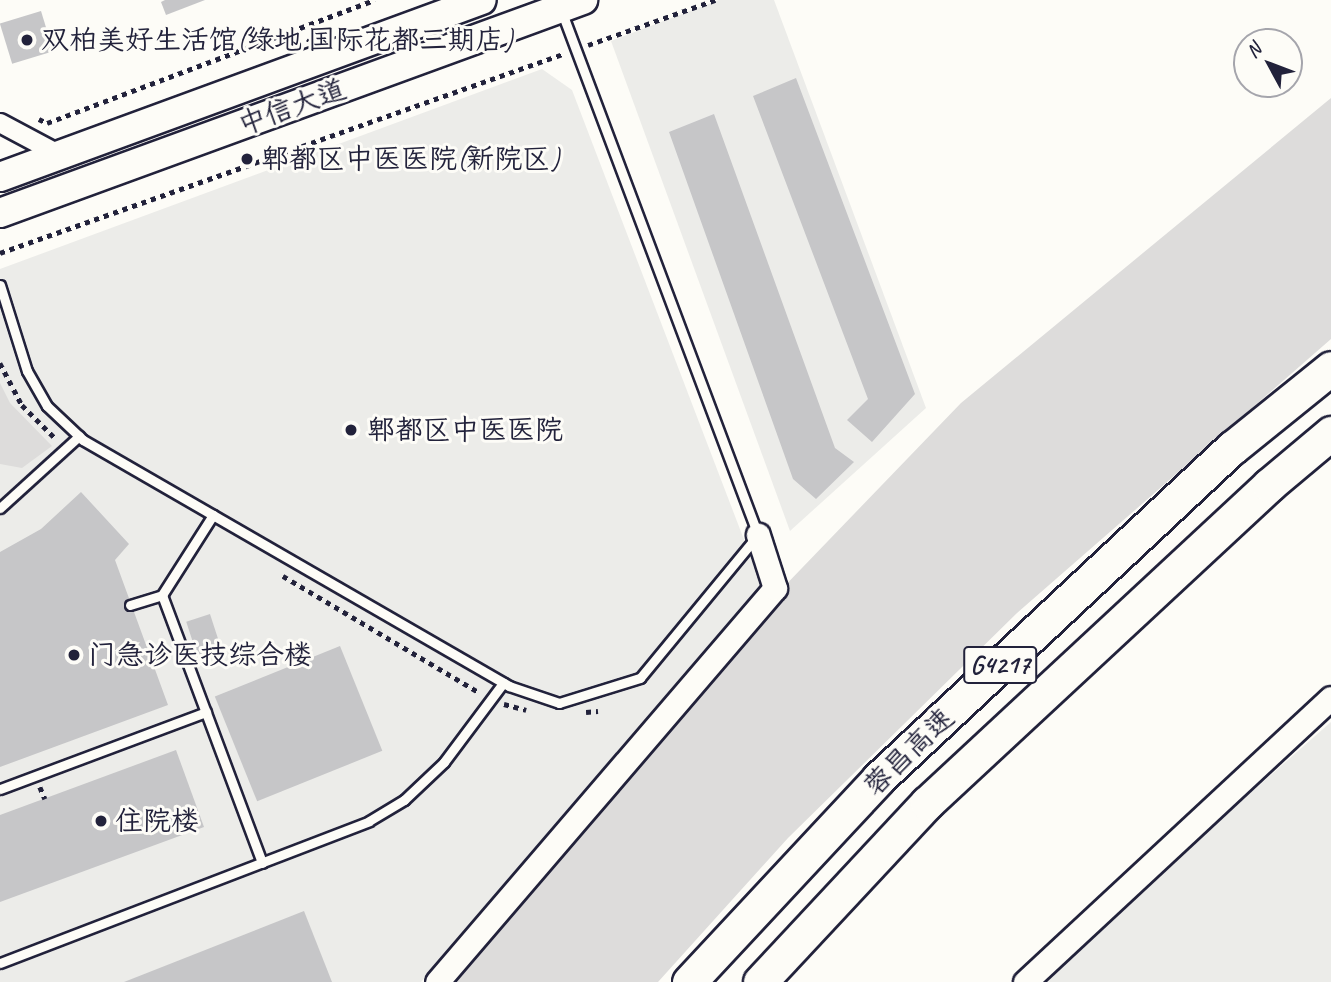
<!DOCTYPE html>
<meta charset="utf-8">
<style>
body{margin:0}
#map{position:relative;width:1331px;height:982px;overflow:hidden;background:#fdfcf7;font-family:Caveat,"LXGW WenKai TC",sans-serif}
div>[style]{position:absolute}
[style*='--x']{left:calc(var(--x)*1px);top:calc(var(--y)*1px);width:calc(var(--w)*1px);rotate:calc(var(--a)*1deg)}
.built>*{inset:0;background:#ecece9}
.green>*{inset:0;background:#dddcdb}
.building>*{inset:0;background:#c6c6c8;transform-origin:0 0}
.path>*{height:4.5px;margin-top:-2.25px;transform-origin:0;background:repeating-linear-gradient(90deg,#22223b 0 5px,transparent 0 10px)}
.roads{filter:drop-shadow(2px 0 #22223b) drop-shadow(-2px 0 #22223b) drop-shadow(0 2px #22223b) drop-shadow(0 -2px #22223b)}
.service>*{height:9px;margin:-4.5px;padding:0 4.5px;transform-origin:4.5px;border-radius:4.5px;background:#fdfcf7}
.minor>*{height:18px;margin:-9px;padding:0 9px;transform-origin:9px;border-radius:9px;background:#fdfcf7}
.tertiary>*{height:23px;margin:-11.5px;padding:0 11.5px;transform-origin:11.5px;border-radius:11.5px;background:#fdfcf7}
.primary>*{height:28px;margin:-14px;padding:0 14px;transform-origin:14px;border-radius:14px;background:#fdfcf7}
.motorway>*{height:33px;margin:-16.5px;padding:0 16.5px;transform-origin:16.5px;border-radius:16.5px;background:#fdfcf7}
.dots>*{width:19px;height:19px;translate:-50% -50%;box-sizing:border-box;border:4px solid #fdfcf7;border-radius:50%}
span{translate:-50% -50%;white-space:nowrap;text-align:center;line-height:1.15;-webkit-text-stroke:6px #fdfcf7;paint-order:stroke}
.shield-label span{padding:2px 5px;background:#fdfcf7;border:2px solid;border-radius:5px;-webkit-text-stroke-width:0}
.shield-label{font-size:26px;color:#22223b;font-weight:700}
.poi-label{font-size:28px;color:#22223b}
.left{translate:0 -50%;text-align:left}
.street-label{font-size:28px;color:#22223b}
.north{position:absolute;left:1233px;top:28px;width:70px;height:70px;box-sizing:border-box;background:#fdfcf7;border:2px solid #a5a5ac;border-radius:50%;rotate:311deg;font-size:19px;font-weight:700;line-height:28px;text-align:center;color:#22223b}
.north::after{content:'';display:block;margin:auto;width:24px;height:32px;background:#22223b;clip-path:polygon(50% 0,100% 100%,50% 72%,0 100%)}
</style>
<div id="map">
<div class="built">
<div style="clip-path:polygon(719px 0,774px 0,926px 408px,790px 531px,611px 41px)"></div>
<div style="clip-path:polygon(542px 69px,572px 90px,764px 592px,421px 982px,0 982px,0 269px)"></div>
<div style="clip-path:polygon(1331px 722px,1331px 982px,1039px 982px,1049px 970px)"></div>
</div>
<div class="green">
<div style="clip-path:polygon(1331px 98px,1331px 339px,1017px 613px,788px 838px,658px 982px,427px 982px,694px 680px,961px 403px)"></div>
<div style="clip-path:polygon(0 383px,10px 403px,52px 446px,22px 468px,0 464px)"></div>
</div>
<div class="building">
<div style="clip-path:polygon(165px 0,205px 0,166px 15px,161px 2px)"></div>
<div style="left:41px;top:11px;width:42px;height:43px;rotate:73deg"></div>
<div style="clip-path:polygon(796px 78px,915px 394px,872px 442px,847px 420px,868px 399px,753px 96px)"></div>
<div style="clip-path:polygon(714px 114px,835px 448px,854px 462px,816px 499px,793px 479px,669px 132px)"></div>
<div style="clip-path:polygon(81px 492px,129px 544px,115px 560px,168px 705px,0 767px,0 552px,41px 529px)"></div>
<div style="left:210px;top:614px;width:38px;height:25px;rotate:72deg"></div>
<div style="left:340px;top:646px;width:113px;height:135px;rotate:68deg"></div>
<div style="clip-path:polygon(176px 750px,204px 827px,0 902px,0 815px)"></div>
<div style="clip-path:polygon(304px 911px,332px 982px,124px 982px)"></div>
</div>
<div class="path">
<div style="--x:588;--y:45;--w:135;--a:-19.5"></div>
<div style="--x:39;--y:119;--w:9;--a:27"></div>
<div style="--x:47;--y:123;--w:350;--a:-20.6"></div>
<div style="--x:0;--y:253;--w:597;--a:-19.47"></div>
<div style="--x:0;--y:363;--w:47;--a:62.4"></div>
<div style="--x:22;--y:405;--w:49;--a:45"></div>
<div style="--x:283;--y:576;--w:229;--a:30.7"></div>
<div style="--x:504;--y:704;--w:23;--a:15"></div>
<div style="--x:586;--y:712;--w:12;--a:-5"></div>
<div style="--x:40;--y:787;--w:13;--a:67"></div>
</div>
<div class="roads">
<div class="service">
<div style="--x:0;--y:285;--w:90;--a:72.6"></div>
<div style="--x:27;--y:371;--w:40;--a:60.3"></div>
<div style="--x:47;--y:406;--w:50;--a:43.4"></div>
<div style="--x:83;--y:440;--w:492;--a:30"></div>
<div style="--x:509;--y:686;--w:53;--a:18.8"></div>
<div style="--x:559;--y:703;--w:85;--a:-17.2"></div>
<div style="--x:640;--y:678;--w:185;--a:-50.5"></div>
<div style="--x:758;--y:535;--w:561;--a:-110.57"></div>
<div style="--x:0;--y:508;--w:107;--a:-42.3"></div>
<div style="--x:162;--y:595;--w:286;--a:69.5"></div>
<div style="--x:130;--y:605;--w:34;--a:-17"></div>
<div style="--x:162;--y:595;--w:95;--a:-57.5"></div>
<div style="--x:0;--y:789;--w:220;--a:-20.5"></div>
<div style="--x:0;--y:963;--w:395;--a:-21"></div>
<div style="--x:369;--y:821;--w:41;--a:-31"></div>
<div style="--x:404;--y:800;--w:55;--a:-43.5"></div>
<div style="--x:444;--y:762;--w:99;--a:-53.2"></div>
</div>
<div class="minor">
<div style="--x:0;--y:123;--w:68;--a:28.1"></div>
</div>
<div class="tertiary">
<div style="--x:437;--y:982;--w:519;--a:-49.37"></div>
<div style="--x:775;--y:588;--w:56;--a:-107.8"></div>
<div style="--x:1025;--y:982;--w:417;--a:-42.9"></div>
</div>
<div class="primary">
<div style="--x:0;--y:177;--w:513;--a:-20.16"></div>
<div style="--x:0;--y:213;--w:621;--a:-20.07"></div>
</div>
<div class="motorway">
<div style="--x:689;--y:982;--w:277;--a:-47"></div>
<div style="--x:878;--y:779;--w:485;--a:-43.1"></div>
<div style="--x:1232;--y:448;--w:127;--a:-38.9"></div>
<div style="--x:760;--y:982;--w:245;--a:-47"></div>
<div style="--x:927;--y:803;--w:467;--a:-42.9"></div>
<div style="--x:1269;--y:485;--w:81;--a:-40"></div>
</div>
</div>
<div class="dots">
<div style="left:27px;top:40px;background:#22223b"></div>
<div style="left:247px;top:159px;background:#22223b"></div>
<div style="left:351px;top:430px;background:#22223b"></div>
<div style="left:74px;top:655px;background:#22223b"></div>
<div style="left:101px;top:821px;background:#22223b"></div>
</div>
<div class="shield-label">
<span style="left:1000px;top:665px">G4217</span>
</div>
<div class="poi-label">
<span class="left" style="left:41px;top:40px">双柏美好生活馆(绿地·国际花都三期店)</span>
<span class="left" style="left:261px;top:159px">郫都区中医医院(新院区)</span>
<span class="left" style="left:367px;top:430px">郫都区中医医院</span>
<span class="left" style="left:88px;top:655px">门急诊医技综合楼</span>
<span class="left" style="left:115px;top:821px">住院楼</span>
</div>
<div class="street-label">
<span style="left:292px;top:107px;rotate:-20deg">中信大道</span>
<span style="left:909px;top:752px;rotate:-44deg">蓉昌高速</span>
</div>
<div class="north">N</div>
</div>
